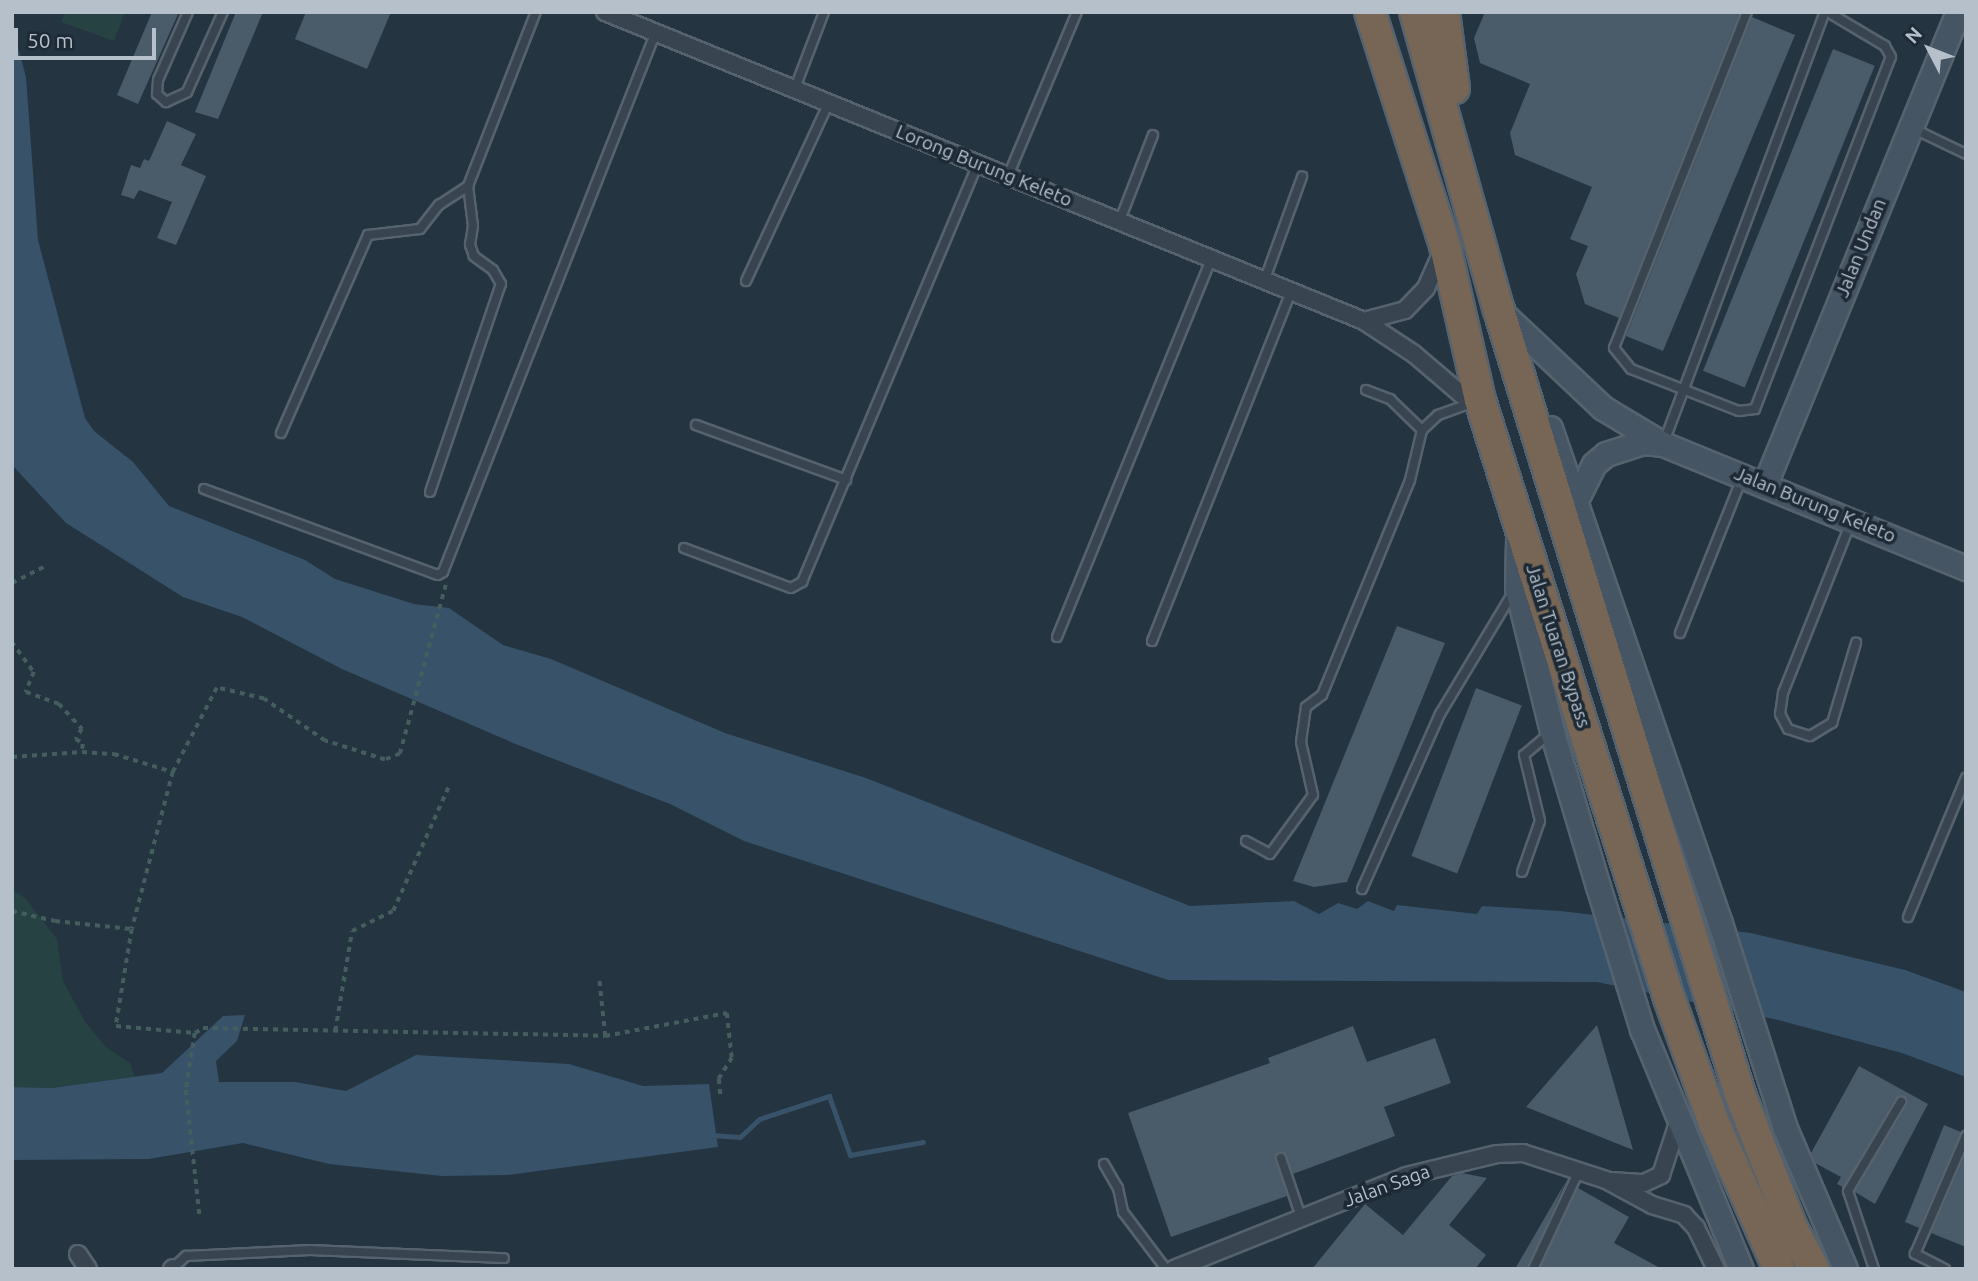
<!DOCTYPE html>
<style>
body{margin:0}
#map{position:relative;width:1978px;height:1281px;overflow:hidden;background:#243441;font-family:Ubuntu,sans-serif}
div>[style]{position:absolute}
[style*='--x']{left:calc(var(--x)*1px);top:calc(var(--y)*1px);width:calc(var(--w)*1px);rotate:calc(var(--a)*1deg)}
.green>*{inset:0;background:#264242}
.water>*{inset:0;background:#375269}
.stream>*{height:5px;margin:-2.5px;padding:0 2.5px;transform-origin:2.5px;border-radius:2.5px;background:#375269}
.building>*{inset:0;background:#4a5b6a;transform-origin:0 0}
.path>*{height:3.5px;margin-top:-1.75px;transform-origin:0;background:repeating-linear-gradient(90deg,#445e5e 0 5px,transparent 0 10px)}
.roads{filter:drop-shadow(2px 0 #56636e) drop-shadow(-2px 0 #56636e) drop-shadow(0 2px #56636e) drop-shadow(0 -2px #56636e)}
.lane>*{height:8px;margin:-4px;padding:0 4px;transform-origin:4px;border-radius:4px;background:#384551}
.street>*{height:16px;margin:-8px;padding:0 8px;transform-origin:8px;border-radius:8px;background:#384551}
.secondary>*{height:23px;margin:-11.5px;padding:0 11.5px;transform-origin:11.5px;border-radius:11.5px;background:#465564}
.highway>*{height:30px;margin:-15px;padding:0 15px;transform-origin:15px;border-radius:15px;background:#765}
span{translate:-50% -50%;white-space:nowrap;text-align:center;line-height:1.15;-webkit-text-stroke:7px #1d2a36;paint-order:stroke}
.street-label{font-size:19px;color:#b5c0cb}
.frame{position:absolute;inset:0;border:14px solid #b5c0cb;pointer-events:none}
.north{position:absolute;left:1894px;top:14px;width:70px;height:70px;-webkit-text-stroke:5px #1d2a36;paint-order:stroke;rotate:312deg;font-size:19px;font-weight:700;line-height:28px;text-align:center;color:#b5c0cb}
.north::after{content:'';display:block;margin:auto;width:24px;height:32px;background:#b5c0cb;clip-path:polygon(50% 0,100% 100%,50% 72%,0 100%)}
.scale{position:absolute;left:14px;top:28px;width:142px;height:32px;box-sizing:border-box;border:4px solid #b5c0cb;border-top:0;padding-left:9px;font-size:21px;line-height:24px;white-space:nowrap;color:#b5c0cb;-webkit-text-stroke:5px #1d2a36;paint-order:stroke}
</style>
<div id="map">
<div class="green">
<div style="clip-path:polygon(65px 12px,125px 12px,114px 41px,61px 22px)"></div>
<div style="clip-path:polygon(12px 889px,25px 898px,57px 939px,63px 981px,86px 1023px,106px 1047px,130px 1063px,135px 1077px,52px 1088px,12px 1087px)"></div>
</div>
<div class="water">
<div style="clip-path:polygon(12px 25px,26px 77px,38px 240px,85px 418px,94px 431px,133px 462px,169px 506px,305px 560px,335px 579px,414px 604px,449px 608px,503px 645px,551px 659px,725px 733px,866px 778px,1190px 906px,1294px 901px,1319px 914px,1338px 903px,1357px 909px,1368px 901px,1394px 911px,1397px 905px,1477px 914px,1482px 906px,1560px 911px,1751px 933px,1905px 970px,1966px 992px,1966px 1077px,1902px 1053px,1778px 1020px,1597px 982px,1168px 980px,744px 841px,670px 804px,518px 745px,342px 669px,242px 617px,183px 597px,66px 523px,12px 465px)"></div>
<div style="clip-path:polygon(245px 1015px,237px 1041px,216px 1061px,219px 1082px,295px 1082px,346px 1091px,416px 1055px,569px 1064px,643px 1086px,709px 1084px,718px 1147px,508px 1175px,442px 1176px,329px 1164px,243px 1143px,149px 1159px,12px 1160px,12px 1087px,52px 1088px,162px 1073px,223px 1016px)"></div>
</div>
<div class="stream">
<div style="--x:711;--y:1135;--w:29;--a:4"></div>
<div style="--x:740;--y:1137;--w:26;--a:-43"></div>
<div style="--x:759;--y:1119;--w:74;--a:-18.2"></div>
<div style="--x:829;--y:1096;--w:63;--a:70.4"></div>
<div style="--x:850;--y:1155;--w:74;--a:-10.1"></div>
</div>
<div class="building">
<div style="clip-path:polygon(152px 12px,179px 12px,138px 104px,117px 95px)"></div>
<div style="clip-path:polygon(236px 12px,263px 12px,218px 119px,195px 112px)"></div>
<div style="clip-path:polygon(306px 12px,391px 12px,367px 69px,295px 39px)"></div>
<div style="clip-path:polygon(1485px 12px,1740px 12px,1619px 318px,1585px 304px,1576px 274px,1588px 246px,1570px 239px,1592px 187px,1515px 155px,1510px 133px,1530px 84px,1480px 63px,1474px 38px)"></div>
<div style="clip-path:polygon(1752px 17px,1795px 35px,1663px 351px,1626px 336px)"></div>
<div style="left:1833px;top:49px;width:45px;height:347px;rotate:22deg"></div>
<div style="clip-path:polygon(167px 121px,196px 134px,181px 165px,206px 176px,176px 245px,157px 238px,172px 202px,139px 190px,134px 199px,121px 195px,131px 165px,140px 168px,144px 159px,149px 161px)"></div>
<div style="clip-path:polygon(1397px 626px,1445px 643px,1347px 882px,1314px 887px,1293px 881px)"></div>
<div style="left:1476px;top:688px;width:49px;height:180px;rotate:21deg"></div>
<div style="clip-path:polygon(1597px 1025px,1633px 1150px,1526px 1107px)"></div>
<div style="clip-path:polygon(1353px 1026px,1367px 1062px,1435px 1038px,1451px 1083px,1384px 1107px,1395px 1136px,1293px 1174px,1286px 1154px,1278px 1152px,1275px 1159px,1287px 1196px,1171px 1237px,1128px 1113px,1270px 1063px,1268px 1058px)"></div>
<div style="clip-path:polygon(1859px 1066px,1928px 1104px,1875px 1204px,1855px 1192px,1907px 1105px,1905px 1097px,1895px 1099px,1843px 1187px,1837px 1184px,1841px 1177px,1815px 1163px,1811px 1153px)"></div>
<div style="clip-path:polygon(1944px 1125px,1961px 1132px,1919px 1228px,1905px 1222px)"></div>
<div style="clip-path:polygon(1966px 1153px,1966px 1247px,1931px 1233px)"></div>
<div style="clip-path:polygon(1462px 1173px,1487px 1178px,1449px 1225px,1486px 1255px,1475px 1269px,1312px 1269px,1365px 1204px,1403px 1235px,1452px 1176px)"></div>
<div style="clip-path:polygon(1566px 1181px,1527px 1269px,1515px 1269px)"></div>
<div style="clip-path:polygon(1578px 1188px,1629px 1217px,1614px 1243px,1662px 1269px,1540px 1269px)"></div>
</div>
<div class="path">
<div style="--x:12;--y:583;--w:38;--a:-27"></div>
<div style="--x:446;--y:585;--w:175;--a:105.2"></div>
<div style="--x:400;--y:754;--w:16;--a:158"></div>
<div style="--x:385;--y:760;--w:63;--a:-162.4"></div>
<div style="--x:325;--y:741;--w:74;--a:-145.5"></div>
<div style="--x:264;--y:699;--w:48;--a:-166.8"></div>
<div style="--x:217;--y:688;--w:95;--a:117.6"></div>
<div style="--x:173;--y:772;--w:162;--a:104.6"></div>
<div style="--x:132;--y:929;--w:98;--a:99.4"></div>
<div style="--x:116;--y:1026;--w:79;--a:5.1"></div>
<div style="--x:195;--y:1033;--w:9;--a:-32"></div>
<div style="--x:203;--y:1028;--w:402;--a:1.1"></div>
<div style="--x:605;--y:1036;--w:57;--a:-96"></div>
<div style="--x:12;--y:642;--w:37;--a:54"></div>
<div style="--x:34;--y:672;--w:22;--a:112"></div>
<div style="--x:26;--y:692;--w:35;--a:20"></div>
<div style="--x:59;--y:704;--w:34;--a:47"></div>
<div style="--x:82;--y:729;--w:12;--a:121"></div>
<div style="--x:76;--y:739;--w:9;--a:36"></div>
<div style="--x:83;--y:744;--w:8;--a:97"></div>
<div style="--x:82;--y:752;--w:32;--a:4"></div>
<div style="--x:114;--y:754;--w:62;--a:17"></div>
<div style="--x:12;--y:757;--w:70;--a:-4.1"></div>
<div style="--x:12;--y:911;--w:44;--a:13.1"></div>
<div style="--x:55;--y:921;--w:76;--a:6"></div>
<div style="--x:335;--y:1031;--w:101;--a:-80.4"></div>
<div style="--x:352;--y:931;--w:46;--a:-26"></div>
<div style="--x:393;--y:911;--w:135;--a:-65.9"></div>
<div style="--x:195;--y:1033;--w:58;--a:99"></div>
<div style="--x:186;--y:1090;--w:129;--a:83.8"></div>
<div style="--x:605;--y:1036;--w:124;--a:-10.7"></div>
<div style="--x:727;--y:1013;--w:45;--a:83.7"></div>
<div style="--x:732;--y:1058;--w:25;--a:122"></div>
<div style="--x:719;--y:1079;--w:20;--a:84"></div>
</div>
<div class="roads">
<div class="lane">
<div style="--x:188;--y:12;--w:74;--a:113.8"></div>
<div style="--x:158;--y:80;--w:14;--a:94"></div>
<div style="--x:157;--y:94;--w:12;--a:42"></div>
<div style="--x:166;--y:102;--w:23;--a:-25"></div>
<div style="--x:187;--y:92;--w:88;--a:-65.8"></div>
<div style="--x:1747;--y:12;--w:361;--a:111.6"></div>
<div style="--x:1614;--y:348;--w:27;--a:51"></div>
<div style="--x:1631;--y:369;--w:116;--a:21.3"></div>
<div style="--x:1739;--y:411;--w:16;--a:-7"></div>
<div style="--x:1755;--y:409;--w:377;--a:-68.9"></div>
<div style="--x:1891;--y:57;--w:13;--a:-119"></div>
<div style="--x:1885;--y:46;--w:66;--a:-149.2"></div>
<div style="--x:795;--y:88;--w:81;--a:-69.1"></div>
<div style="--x:1912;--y:128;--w:60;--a:25.7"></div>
<div style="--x:1008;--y:176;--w:178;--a:-67.2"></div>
<div style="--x:1120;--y:220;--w:91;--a:-68.8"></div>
<div style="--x:1265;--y:279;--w:109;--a:-70.1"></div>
<div style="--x:746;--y:281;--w:197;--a:-65.1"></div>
<div style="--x:1366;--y:390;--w:26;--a:21"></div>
<div style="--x:1390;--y:399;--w:45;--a:44.1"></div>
<div style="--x:696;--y:425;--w:160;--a:20.1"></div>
<div style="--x:281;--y:433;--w:216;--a:-66.3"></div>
<div style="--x:368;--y:235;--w:52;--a:-6.6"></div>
<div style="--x:420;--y:229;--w:31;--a:-52"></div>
<div style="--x:439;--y:205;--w:35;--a:-33"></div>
<div style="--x:468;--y:186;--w:187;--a:-68.7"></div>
<div style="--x:1664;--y:442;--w:459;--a:-69.5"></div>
<div style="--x:204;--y:489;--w:249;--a:20.2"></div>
<div style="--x:438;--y:575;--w:6;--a:-31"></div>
<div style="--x:443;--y:572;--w:578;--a:-68.49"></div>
<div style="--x:430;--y:492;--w:220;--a:-71.2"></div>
<div style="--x:501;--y:284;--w:16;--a:-120"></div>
<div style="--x:493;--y:270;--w:24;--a:-144"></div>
<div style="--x:474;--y:256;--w:12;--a:-110"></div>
<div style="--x:470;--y:245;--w:19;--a:-81"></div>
<div style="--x:473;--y:226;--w:40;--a:-97.1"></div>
<div style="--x:1851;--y:522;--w:184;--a:111.7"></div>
<div style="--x:1783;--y:693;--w:21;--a:98"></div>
<div style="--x:1780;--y:714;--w:17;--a:62"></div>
<div style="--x:1788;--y:729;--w:23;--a:18"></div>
<div style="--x:1810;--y:736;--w:26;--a:-31"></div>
<div style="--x:1832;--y:723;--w:84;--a:-73.3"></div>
<div style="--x:684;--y:548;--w:114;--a:20.5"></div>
<div style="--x:791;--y:588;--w:13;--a:-29"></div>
<div style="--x:802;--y:582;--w:454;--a:-67.2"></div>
<div style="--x:1680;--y:633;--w:167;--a:-68.2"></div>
<div style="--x:1057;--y:637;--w:409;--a:-67.8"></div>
<div style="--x:1152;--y:641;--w:377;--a:-68.3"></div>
<div style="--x:1246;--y:841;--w:27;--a:28"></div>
<div style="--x:1270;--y:854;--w:73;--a:-53.9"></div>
<div style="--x:1313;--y:795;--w:54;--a:-102.8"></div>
<div style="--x:1301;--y:742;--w:35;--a:-82"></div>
<div style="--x:1306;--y:707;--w:20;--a:-37"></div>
<div style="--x:1322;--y:695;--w:232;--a:-67.7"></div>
<div style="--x:1410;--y:480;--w:51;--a:-76.5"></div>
<div style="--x:1422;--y:430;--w:22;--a:-43"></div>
<div style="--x:1438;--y:415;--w:38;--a:-20"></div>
<div style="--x:1522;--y:872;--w:54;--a:-70.6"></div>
<div style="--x:1540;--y:821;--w:68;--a:-103.6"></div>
<div style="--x:1524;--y:755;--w:33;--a:-40"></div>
<div style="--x:1362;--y:889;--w:192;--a:-66"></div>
<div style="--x:1440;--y:714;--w:140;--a:-59"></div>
<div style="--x:1908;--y:917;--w:151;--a:-67.4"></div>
<div style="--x:1281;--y:1158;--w:65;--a:71.3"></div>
<div style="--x:1104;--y:1164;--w:28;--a:60"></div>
<div style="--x:1118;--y:1188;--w:25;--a:78"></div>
<div style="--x:1123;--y:1212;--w:71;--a:53"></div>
<div style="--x:173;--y:1268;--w:18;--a:-43"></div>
<div style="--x:186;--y:1256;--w:124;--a:-2.8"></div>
<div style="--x:310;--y:1250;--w:194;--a:2.4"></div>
<div style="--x:1533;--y:1269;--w:108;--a:-64.9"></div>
<div style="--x:1874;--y:1269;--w:82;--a:-108.4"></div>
<div style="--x:1848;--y:1191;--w:104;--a:-59.2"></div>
<div style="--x:1945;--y:1269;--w:34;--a:-153"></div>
<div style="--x:1915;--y:1254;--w:129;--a:-66.6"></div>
</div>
<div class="street">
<div style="--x:605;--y:12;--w:819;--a:22.15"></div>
<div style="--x:1364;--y:321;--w:60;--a:33.4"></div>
<div style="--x:1414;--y:354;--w:63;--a:40.5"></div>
<div style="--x:1462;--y:395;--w:19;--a:16"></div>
<div style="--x:1364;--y:321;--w:42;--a:-15"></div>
<div style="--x:1405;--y:310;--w:30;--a:-46"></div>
<div style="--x:1426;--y:288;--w:39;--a:-66"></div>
<div style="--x:1612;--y:1181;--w:32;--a:4"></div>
<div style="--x:1644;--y:1183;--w:19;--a:-25"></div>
<div style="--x:1661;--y:1175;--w:55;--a:-71.9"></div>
<div style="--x:78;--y:1254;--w:18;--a:56"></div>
<div style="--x:172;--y:1269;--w:1;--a:-45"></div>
<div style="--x:1174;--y:1269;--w:250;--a:-21.8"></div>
<div style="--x:1406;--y:1176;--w:94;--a:-13.6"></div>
<div style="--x:1497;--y:1154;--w:26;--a:-2"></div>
<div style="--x:1523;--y:1153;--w:87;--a:18"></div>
<div style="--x:1606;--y:1180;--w:52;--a:28.5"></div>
<div style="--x:1652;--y:1205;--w:34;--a:17"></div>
<div style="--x:1684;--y:1215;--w:18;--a:47"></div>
<div style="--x:1696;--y:1228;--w:46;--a:64"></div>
</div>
<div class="secondary">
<div style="--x:1499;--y:310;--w:143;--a:43.3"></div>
<div style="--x:1603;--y:408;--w:70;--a:31"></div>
<div style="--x:1550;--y:428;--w:523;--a:71.05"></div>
<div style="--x:1720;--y:923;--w:215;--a:72.4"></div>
<div style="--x:1785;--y:1128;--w:153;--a:66.9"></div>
<div style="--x:1765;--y:484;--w:510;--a:-67.76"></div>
<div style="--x:1575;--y:502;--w:42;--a:-63.4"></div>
<div style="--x:1594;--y:464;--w:16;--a:-40"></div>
<div style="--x:1606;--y:454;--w:39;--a:-18"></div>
<div style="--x:1643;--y:442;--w:20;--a:6"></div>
<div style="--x:1663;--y:444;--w:327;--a:22.3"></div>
<div style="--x:1518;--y:539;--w:50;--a:91.1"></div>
<div style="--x:1517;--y:589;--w:147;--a:76.2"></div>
<div style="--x:1552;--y:732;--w:161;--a:73.4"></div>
<div style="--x:1598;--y:886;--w:150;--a:72.9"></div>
<div style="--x:1642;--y:1029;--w:260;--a:67.6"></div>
</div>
<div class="highway">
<div style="--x:1370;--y:12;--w:246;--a:72.2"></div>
<div style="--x:1445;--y:246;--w:158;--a:77.2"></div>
<div style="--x:1480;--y:400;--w:627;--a:72.46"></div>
<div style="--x:1669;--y:998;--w:133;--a:70.2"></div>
<div style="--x:1714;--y:1123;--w:160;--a:66"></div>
<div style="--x:1415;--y:12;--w:310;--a:74.3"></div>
<div style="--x:1499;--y:310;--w:823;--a:72.91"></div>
<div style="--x:1741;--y:1097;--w:141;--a:68.7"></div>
<div style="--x:1792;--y:1228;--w:47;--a:61.8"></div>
<div style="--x:1444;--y:12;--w:77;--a:82.5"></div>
</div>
</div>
<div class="street-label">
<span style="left:984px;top:166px;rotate:22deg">Lorong Burung Keleto</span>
<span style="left:1861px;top:248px;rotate:-68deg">Jalan Undan</span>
<span style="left:1815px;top:505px;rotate:22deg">Jalan Burung Keleto</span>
<span style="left:1558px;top:646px;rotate:72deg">Jalan Tuaran Bypass</span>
<span style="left:1387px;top:1186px;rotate:-20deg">Jalan Saga</span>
</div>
<div class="frame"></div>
<div class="north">N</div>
<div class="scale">50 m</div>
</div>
